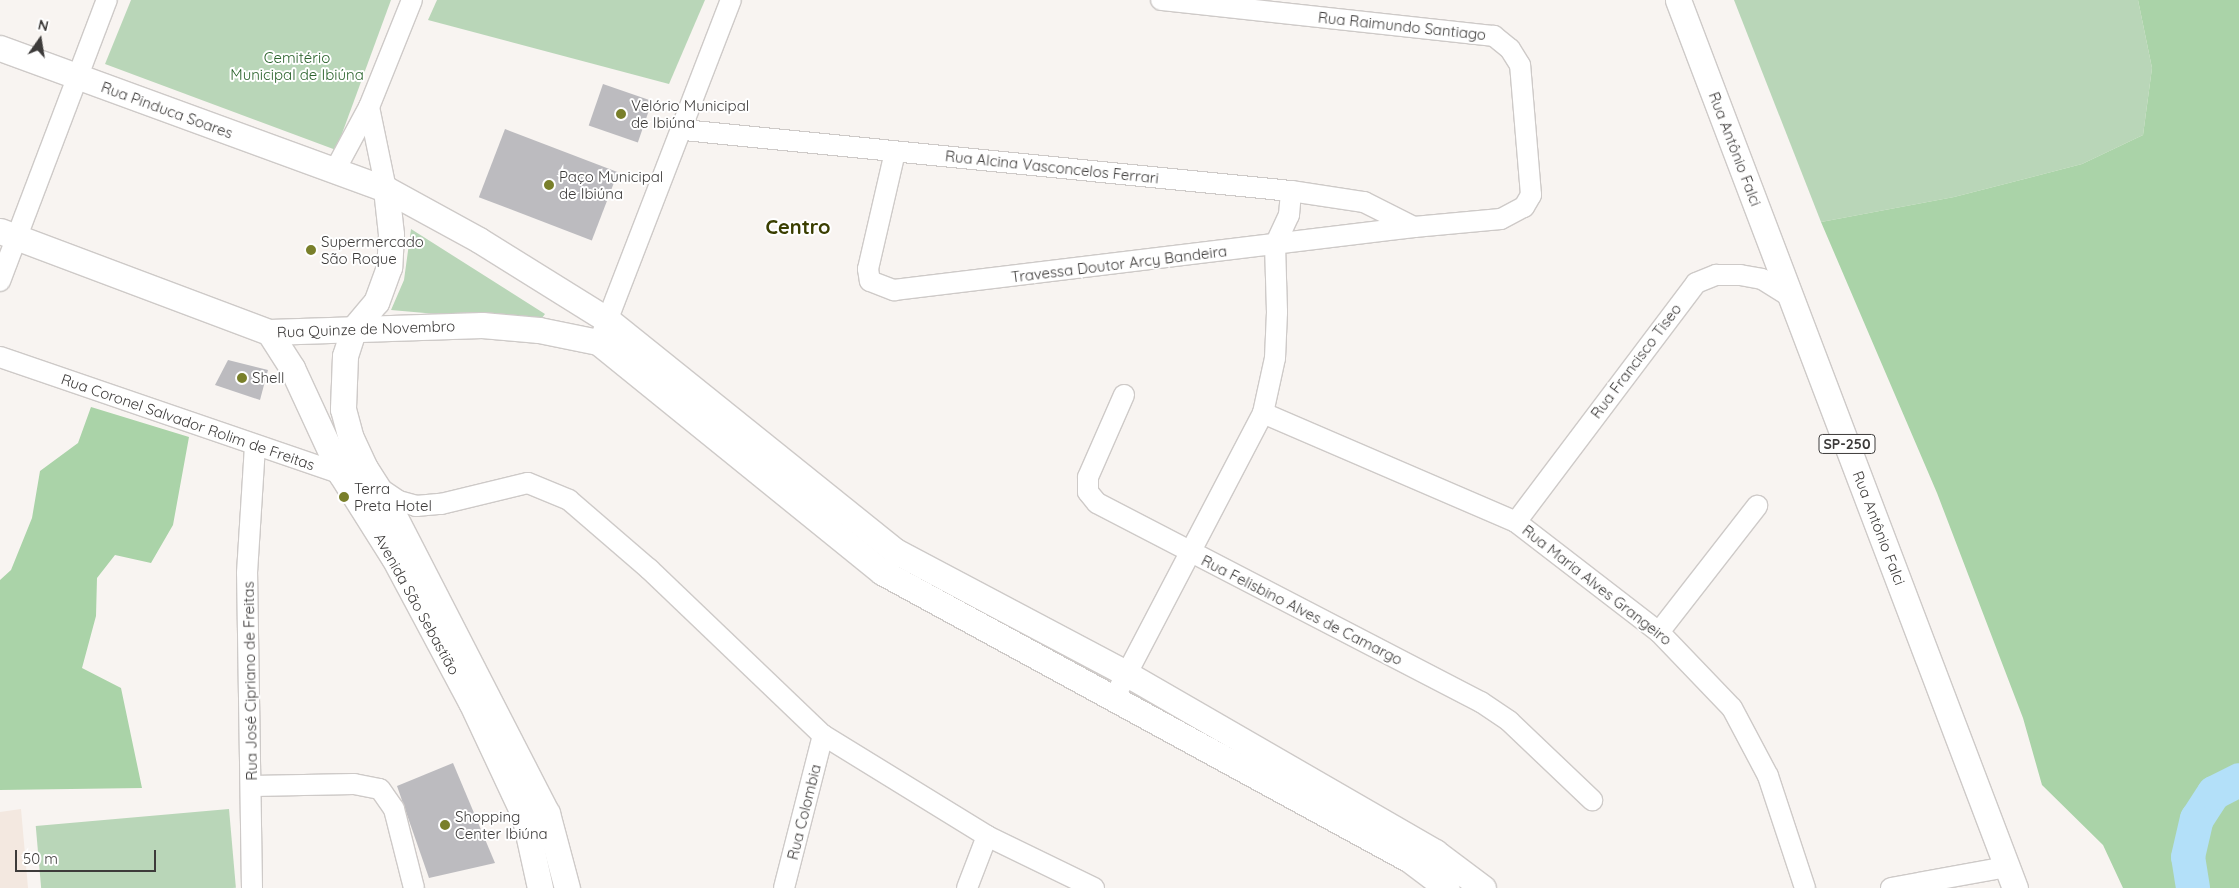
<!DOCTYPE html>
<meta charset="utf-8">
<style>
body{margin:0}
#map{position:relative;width:2239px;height:888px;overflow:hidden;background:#f8f4f1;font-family:Quicksand,sans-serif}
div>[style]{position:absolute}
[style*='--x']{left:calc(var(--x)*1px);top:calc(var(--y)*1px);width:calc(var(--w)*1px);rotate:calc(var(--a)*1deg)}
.built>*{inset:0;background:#f3e8e0}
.green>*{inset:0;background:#b9d6b8;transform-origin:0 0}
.forest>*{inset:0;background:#aad3a8}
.river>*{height:34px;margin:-17px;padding:0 17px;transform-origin:17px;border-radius:17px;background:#b3e0f9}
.building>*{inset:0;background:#bcbbbf;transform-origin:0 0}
.roads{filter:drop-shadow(1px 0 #cecac8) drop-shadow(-1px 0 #cecac8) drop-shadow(0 1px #cecac8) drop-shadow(0 -1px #cecac8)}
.minor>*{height:20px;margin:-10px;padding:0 10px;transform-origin:10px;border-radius:10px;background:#fff}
.major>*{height:25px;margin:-12.5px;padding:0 12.5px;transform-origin:12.5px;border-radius:12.5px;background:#fff}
.dots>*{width:14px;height:14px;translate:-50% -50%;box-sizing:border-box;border:2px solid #fff;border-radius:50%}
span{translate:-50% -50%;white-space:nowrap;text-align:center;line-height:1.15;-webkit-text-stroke:4px #fff;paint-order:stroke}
.shield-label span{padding:1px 4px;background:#fff;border:1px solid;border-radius:4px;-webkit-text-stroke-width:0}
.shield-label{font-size:14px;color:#3d3b3a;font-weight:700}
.street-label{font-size:15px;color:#3d3b3a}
.park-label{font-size:15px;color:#2b632c}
.poi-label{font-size:15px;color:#3d3b3a}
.left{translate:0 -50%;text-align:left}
.district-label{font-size:20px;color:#3a3e00;font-weight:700}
.north{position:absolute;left:15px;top:15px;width:50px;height:50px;-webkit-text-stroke:4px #fff;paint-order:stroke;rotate:13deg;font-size:14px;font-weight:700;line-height:20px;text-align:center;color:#3d3b3a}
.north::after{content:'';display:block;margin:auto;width:18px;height:22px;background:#3d3b3a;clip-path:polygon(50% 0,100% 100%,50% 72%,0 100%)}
.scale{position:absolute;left:15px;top:850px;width:141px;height:22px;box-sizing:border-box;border:2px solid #3d3b3a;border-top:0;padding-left:6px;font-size:15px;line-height:18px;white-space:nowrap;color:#3d3b3a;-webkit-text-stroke:4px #fff;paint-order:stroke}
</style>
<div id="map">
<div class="built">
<div style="clip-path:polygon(21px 809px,28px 888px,0 888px,0 812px)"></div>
</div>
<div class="green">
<div style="clip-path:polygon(131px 0,391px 0,336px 150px,105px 64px)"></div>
<div style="clip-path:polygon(437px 0,705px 0,669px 84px,428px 20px)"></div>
<div style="clip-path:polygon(1734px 0,2138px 0,2152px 68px,2143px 135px,2082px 164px,1954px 197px,1821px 222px)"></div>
<div style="clip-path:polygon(411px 229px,545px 314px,538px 323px,391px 310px,404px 280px)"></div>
<div style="left:229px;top:809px;width:79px;height:194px;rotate:85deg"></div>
</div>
<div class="forest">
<div style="clip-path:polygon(2138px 0,2239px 0,2239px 888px,2123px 888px,2103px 845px,2042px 785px,2023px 718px,1937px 493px,1821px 222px,1954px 197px,2082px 164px,2143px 135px,2152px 68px)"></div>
<div style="clip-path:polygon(91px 407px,189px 437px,173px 525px,151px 563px,115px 555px,97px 578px,96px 616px,82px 668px,121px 688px,142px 788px,0 790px,0 580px,11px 570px,32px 518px,40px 471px,78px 443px)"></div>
</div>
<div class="river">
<div style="--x:2193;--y:888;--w:31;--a:-99"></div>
<div style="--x:2188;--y:857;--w:39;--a:-77"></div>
<div style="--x:2197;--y:819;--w:31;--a:-57"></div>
<div style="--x:2214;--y:793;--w:28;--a:-27"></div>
</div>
<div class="building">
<div style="left:603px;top:84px;width:52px;height:44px;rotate:19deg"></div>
<div style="left:505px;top:129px;width:121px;height:73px;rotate:21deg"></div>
<div style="clip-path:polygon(228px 360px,268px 370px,260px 400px,215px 385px)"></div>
<div style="clip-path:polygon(453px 763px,495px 863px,429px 878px,397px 786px)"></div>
</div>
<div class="roads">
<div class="minor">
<div style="--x:369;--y:107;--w:84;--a:78.3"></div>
<div style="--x:684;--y:130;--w:610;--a:5.74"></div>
<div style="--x:1291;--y:191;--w:74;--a:8.6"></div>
<div style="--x:1364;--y:202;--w:56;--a:26.6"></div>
<div style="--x:895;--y:152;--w:120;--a:103"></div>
<div style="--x:868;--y:269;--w:12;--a:81"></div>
<div style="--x:870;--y:281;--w:26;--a:21"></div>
<div style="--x:894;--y:290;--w:524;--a:-6.91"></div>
<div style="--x:1414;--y:227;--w:87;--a:-5.3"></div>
<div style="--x:1501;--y:219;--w:26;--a:-28"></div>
<div style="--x:1524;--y:207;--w:14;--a:-60"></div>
<div style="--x:1531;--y:195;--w:130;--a:-94.8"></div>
<div style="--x:1520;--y:65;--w:19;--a:-122"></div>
<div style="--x:1510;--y:49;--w:21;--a:-141"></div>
<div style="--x:1494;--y:36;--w:335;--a:-173.8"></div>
<div style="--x:334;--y:172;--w:74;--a:-61.7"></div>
<div style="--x:369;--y:107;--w:115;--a:-68.1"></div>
<div style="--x:0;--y:281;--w:301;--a:-69.2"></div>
<div style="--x:602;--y:334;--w:358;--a:-68.9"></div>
<div style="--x:0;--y:357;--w:370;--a:18.9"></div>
<div style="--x:1124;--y:395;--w:90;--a:113.7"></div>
<div style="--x:1088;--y:477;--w:15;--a:90"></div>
<div style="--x:1088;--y:492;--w:14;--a:51"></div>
<div style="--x:1097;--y:503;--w:433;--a:27.4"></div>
<div style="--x:1481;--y:702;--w:34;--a:34"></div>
<div style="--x:1509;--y:721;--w:115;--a:43.6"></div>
<div style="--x:1263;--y:413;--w:275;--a:23.3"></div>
<div style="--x:1516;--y:522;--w:180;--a:37.6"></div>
<div style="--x:1659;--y:632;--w:105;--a:46.2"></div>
<div style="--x:1732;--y:708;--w:77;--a:62.1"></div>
<div style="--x:1768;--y:776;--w:118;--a:71.7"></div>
<div style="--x:378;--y:487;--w:25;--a:34"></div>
<div style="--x:399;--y:501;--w:18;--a:16"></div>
<div style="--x:416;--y:506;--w:25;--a:-5"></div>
<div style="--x:441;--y:504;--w:89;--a:-13.6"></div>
<div style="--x:528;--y:483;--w:44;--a:22.5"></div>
<div style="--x:569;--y:500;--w:106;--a:40.8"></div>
<div style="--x:649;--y:569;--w:240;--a:43.7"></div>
<div style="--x:823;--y:735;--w:193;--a:31.6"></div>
<div style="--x:987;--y:836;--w:119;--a:25.9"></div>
<div style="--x:1516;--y:522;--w:299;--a:-53"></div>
<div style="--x:1696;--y:283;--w:22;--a:-22"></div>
<div style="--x:1716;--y:275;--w:24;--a:0"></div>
<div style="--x:1740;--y:275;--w:22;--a:10"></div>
<div style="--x:1762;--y:279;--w:34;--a:32"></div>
<div style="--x:1659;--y:632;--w:160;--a:-52.1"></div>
<div style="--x:1113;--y:700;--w:324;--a:-62.4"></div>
<div style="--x:1263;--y:413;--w:56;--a:-77.7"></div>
<div style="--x:1275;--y:358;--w:46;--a:-87.5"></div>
<div style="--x:1277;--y:312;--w:67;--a:-91.7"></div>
<div style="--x:1275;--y:245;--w:33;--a:-65"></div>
<div style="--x:1289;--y:215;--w:24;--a:-85"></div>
<div style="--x:253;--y:786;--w:101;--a:-1.1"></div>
<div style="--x:354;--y:784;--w:26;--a:11"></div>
<div style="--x:380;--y:789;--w:24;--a:55"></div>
<div style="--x:394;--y:809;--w:81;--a:75.8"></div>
<div style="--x:252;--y:888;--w:315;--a:-90.9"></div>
<div style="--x:247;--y:573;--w:128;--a:-86.4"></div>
<div style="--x:784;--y:888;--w:158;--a:-75.7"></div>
<div style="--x:967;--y:888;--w:56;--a:-69"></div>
<div style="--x:1891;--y:888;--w:118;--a:-10.3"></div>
</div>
<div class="major">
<div style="--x:1678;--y:0;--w:950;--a:69.22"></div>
<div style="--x:0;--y:48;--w:411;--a:20.1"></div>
<div style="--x:386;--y:189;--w:106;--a:28.7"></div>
<div style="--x:479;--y:240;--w:153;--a:31.9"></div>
<div style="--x:609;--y:321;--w:367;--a:38.8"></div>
<div style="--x:895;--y:551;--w:263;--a:27.9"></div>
<div style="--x:1127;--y:674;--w:356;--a:30"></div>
<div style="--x:1435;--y:852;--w:60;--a:36.9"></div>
<div style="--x:386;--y:189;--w:45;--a:83.7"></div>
<div style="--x:391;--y:234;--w:33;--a:93"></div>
<div style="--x:389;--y:267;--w:37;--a:110"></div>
<div style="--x:376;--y:302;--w:34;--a:130"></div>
<div style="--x:354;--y:328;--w:29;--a:108"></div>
<div style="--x:345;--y:356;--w:53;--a:92.2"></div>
<div style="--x:343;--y:409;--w:30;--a:75"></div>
<div style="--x:351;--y:438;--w:33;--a:65"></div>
<div style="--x:365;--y:468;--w:43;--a:57.4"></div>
<div style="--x:388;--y:504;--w:348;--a:62.8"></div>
<div style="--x:547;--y:813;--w:78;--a:75.1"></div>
<div style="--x:0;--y:231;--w:287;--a:20.6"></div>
<div style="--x:269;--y:332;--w:213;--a:-1.9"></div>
<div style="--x:482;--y:325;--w:57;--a:5"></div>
<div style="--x:539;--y:330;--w:60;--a:11.5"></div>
<div style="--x:598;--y:342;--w:365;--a:39"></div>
<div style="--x:882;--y:572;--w:601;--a:28.61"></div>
<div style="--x:1410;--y:860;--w:46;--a:37.1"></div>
<div style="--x:269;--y:332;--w:43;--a:57.4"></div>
<div style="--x:292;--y:368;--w:117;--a:65.2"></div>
<div style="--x:341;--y:474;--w:99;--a:57.8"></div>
<div style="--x:394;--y:558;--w:163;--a:61.9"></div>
<div style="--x:471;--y:702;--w:125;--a:64.9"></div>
<div style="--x:524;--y:815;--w:75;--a:77.6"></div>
</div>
</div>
<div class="dots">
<div style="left:621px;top:114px;background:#797f2a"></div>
<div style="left:549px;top:185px;background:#797f2a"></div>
<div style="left:311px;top:250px;background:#797f2a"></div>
<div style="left:242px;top:378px;background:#797f2a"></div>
<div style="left:344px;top:497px;background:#797f2a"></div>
<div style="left:445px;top:825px;background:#797f2a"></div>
</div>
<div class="shield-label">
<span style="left:1847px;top:444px">SP-250</span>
</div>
<div class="street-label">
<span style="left:1402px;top:26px;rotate:6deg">Rua Raimundo Santiago</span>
<span style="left:167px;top:110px;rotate:20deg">Rua Pinduca Soares</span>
<span style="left:1735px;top:149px;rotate:69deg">Rua Antônio Falci</span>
<span style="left:1052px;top:167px;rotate:6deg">Rua Alcina Vasconcelos Ferrari</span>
<span style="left:1119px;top:264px;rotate:-7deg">Travessa Doutor Arcy Bandeira</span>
<span style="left:366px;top:329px;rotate:-2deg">Rua Quinze de Novembro</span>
<span style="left:1636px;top:361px;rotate:-53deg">Rua Francisco Tiseo</span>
<span style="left:188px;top:422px;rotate:19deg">Rua Coronel Salvador Rolim de Freitas</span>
<span style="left:1879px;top:528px;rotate:69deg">Rua Antônio Falci</span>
<span style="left:1597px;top:585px;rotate:38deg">Rua Maria Alves Grangeiro</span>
<span style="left:417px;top:604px;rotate:61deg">Avenida São Sebastião</span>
<span style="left:1302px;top:610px;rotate:27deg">Rua Felisbino Alves de Camargo</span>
<span style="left:250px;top:681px;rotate:-91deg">Rua José Cipriano de Freitas</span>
<span style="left:804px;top:812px;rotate:-76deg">Rua Colombia</span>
</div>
<div class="park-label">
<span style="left:297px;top:66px">Cemitério<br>Municipal de Ibiúna</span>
</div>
<div class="poi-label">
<span class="left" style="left:631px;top:114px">Velório Municipal<br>de Ibiúna</span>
<span class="left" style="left:559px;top:185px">Paço Municipal<br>de Ibiúna</span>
<span class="left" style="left:321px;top:250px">Supermercado<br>São Roque</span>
<span class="left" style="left:252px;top:378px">Shell</span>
<span class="left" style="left:354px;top:497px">Terra<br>Preta Hotel</span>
<span class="left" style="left:455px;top:825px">Shopping<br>Center Ibiúna</span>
</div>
<div class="district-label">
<span style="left:798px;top:226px">Centro</span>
</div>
<div class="north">N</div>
<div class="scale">50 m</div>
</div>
